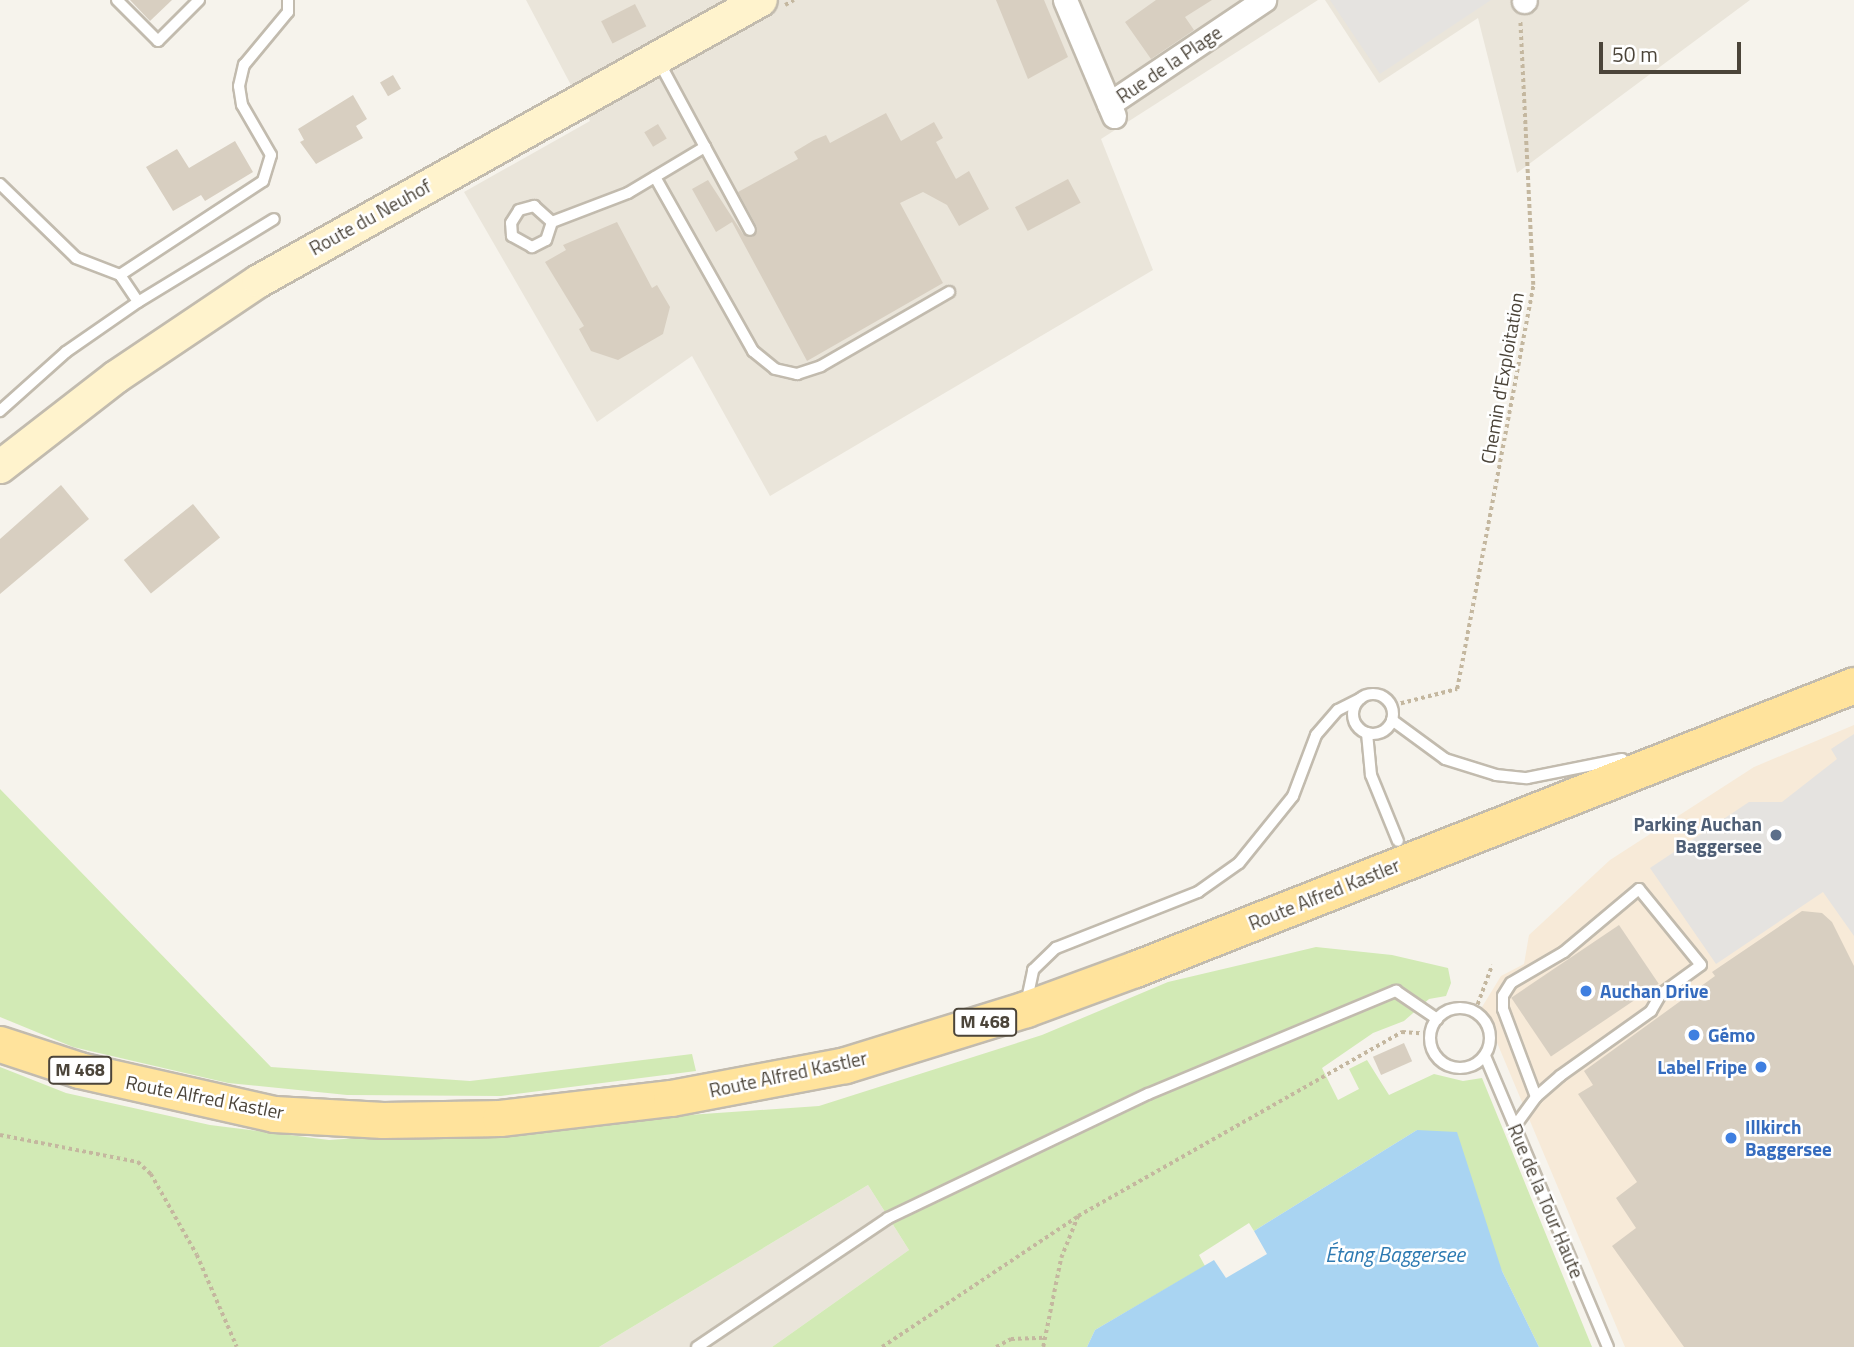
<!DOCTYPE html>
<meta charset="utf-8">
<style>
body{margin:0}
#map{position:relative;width:1854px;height:1347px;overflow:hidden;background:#f6f3ec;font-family:"Titillium Web",sans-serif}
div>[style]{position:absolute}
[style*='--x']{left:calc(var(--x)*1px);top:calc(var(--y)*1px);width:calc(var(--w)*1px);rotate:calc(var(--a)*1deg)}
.residential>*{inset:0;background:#eae5da}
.commercial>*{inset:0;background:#f7ead8}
.green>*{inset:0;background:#d2eab5}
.parking>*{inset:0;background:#e5e3e0}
.water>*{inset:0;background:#a9d4f2}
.building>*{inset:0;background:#d8cfc1;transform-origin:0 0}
.path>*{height:3.5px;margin-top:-1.75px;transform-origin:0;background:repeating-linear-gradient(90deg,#c4b79f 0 3.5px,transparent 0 7px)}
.roads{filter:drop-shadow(2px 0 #c2bbae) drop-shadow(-2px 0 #c2bbae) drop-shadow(0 2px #c2bbae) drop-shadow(0 -2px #c2bbae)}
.lane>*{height:10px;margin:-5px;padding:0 5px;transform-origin:5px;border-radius:5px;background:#fff}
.lane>.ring{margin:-5px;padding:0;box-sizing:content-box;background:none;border:10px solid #fff;border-radius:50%}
.street>*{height:23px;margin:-11.5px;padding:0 11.5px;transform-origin:11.5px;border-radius:11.5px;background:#fff}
.secondary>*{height:32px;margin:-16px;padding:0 16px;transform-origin:16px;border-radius:16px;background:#fff3cd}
.primary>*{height:35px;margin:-17.5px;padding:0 17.5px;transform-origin:17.5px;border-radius:17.5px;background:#ffe39c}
.dots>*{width:19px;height:19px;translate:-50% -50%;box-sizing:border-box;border:4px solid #fff;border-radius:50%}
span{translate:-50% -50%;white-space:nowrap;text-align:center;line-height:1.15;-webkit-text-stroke:5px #fff;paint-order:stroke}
.shield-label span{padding:2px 5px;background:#fff;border:2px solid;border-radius:5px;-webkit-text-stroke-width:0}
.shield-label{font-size:18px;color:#4b4439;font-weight:700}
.street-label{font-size:19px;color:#4b4439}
.service-label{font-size:19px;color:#4e5e75;font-weight:700}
.right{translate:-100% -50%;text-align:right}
.shop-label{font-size:19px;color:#366cbe;font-weight:700}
.left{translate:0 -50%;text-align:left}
.water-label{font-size:21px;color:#2e7ab2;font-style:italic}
.scale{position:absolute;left:1599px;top:42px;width:142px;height:32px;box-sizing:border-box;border:4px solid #4b4439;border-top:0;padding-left:9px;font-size:21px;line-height:24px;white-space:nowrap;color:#4b4439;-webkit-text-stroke:5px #fff;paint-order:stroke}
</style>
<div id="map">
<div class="residential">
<div style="clip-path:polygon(526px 0,1318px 0,1101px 139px,1153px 270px,770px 496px,692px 356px,597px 422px,464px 192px,590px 121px)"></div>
<div style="clip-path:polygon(1325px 0,1750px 0,1517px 173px,1478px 18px,1379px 83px)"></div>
<div style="clip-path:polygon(868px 1185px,909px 1250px,772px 1347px,599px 1347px)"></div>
</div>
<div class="commercial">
<div style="clip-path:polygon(1854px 725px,1854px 1347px,1625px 1347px,1482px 1007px,1501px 976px,1524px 964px,1529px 935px,1610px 860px,1754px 767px)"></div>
</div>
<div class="green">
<div style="clip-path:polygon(0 789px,271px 1067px,470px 1081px,692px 1054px,696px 1071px,501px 1096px,347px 1095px,228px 1083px,73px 1047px,0 1017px)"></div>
<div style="clip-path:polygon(1316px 947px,1392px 955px,1448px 968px,1451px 983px,1446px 996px,1429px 999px,1404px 1021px,1373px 1033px,1322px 1068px,1338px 1100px,1359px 1089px,1349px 1069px,1367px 1060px,1389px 1095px,1434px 1074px,1463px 1081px,1482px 1078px,1592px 1347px,1539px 1347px,1502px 1271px,1417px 1130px,1254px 1231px,1249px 1223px,1199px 1255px,1205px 1266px,1095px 1330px,1087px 1347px,772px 1347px,909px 1250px,868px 1185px,599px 1347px,0 1347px,0 1067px,66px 1093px,210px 1125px,329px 1140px,819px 1106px,1042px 1035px,1168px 982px)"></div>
</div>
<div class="parking">
<div style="clip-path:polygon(1330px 0,1491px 0,1380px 74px)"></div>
<div style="clip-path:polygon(1854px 734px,1854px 936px,1823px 892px,1716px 964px,1650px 868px,1749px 802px,1782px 802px,1837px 759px,1831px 749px)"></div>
</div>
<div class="water">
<div style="clip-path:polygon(1417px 1130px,1457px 1132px,1502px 1271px,1539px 1347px,1087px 1347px,1095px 1330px,1214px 1260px,1226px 1278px,1267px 1254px,1254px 1231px)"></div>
</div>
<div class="building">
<div style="clip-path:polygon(130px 0,172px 0,150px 21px)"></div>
<div style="clip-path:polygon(996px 0,1044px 0,1068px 57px,1028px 79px)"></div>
<div style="clip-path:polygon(1156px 0,1212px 0,1185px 17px,1194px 30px,1151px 59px,1125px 22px)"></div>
<div style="left:635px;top:4px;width:25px;height:38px;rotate:63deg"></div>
<div style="left:393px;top:75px;width:16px;height:15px;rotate:60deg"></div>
<div style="clip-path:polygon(353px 95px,367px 119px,356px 126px,363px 138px,316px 164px,300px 142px,304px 140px,298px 129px)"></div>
<div style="clip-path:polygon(886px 113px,901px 141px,934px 122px,943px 138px,936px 142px,956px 179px,969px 171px,989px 209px,959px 226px,947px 205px,923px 192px,900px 203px,943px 283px,807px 361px,732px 222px,716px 232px,692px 189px,708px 180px,743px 234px,753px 237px,757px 227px,738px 192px,798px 159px,794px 152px,814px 140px,826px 135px,830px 143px)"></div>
<div style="left:658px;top:124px;width:17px;height:16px;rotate:59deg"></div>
<div style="clip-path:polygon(235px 141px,253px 172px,205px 201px,201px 195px,173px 211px,146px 167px,177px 149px,189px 168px)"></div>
<div style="left:1068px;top:179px;width:27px;height:60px;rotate:62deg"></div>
<div style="clip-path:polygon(617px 222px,652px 288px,657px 285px,670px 307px,663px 334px,618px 360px,591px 351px,579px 329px,584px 326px,545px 262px,566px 250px,563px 245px)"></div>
<div style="clip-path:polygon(61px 485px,89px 519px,0 594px,0 539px)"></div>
<div style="left:193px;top:504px;width:43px;height:89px;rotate:51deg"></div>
<div style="clip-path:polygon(1802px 911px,1822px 913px,1832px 922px,1854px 966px,1854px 1347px,1684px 1347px,1612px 1246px,1636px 1228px,1616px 1198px,1637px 1182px,1578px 1094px,1593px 1085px,1584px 1071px,1715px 976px,1712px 972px)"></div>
<div style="left:1619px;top:925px;width:71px;height:130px;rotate:56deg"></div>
<div style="left:1404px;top:1043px;width:20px;height:34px;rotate:66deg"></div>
</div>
<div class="path">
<div style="--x:785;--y:5;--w:10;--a:-29"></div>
<div style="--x:1394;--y:705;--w:65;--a:-14.3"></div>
<div style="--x:1457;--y:689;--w:411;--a:-79.3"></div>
<div style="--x:1533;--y:285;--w:265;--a:-92.8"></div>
<div style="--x:1475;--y:1011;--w:49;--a:-69.7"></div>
<div style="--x:0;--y:1135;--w:141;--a:11.1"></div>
<div style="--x:138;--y:1162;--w:18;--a:43"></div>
<div style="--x:151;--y:1174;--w:93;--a:60.4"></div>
<div style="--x:197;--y:1255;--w:100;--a:66.5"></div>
<div style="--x:882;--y:1347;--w:234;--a:-33.7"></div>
<div style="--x:996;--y:1347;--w:17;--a:-28"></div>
<div style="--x:1011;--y:1339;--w:34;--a:-2"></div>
<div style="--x:1043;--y:1347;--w:91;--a:-78.6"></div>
<div style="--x:1061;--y:1258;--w:45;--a:-68"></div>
<div style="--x:1078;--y:1216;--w:373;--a:-29.6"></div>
<div style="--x:1402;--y:1032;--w:29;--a:4"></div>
</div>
<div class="roads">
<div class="lane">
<div style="--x:117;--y:0;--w:58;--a:45"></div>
<div style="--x:158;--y:41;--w:58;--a:-45"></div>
<div style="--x:658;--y:60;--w:193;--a:61.6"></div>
<div style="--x:655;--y:177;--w:200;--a:60.6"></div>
<div style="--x:753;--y:351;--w:28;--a:39"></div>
<div style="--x:775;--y:369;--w:23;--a:13"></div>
<div style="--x:797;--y:374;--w:25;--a:-18"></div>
<div style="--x:821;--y:366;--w:148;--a:-30"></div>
<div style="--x:0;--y:184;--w:106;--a:44.2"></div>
<div style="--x:76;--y:258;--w:47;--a:21.1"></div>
<div style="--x:120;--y:275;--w:32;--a:56"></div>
<div style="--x:138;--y:302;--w:88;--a:145.2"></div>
<div style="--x:66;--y:352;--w:89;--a:138.2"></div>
<div style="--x:552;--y:222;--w:19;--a:108"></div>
<div style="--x:546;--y:240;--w:16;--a:153"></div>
<div style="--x:532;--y:247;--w:23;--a:-151"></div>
<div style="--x:512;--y:236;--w:13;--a:-94"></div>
<div style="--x:511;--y:223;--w:15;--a:-58"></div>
<div style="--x:519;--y:210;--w:16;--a:-15"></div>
<div style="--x:534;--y:206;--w:24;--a:42"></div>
<div style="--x:552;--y:222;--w:81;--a:-20.9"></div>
<div style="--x:628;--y:193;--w:90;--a:-30.9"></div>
<div style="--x:120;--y:275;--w:171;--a:-33.3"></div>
<div style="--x:263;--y:181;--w:27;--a:-73"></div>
<div style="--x:271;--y:155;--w:58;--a:-120.1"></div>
<div style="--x:242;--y:105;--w:19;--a:-99"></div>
<div style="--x:239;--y:86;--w:22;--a:-77"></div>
<div style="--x:244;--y:65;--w:69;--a:-50.3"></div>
<div style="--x:288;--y:12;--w:12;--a:-90"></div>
<div style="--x:138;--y:302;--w:159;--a:-31.4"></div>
<div class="ring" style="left:1353px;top:694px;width:30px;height:30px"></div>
<div style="--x:1392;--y:720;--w:66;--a:36.3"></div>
<div style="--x:1445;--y:759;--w:53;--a:17.4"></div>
<div style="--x:1496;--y:775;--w:31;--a:6"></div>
<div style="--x:1527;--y:778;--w:97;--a:-11.3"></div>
<div style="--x:1367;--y:733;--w:42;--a:84.6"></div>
<div style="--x:1371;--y:775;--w:71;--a:67.8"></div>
<div style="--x:1026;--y:1004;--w:35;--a:-78"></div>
<div style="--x:1033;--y:970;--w:32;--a:-44"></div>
<div style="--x:1056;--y:948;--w:153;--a:-21.5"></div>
<div style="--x:1198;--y:892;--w:50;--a:-35.3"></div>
<div style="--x:1239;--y:863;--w:86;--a:-51.1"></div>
<div style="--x:1293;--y:796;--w:65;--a:-69.3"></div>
<div style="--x:1316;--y:735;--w:33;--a:-49"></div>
<div style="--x:1338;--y:710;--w:25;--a:-27"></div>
<div class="ring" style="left:1430px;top:1008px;width:50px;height:50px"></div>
<div style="--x:1485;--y:1056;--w:316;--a:67.1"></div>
<div style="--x:1515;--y:1126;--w:36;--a:-54"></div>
<div style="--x:1536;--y:1097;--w:32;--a:-41"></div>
<div style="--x:1560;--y:1076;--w:112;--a:-35.5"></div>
<div style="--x:1651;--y:1011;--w:20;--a:-60"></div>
<div style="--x:1661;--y:994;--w:49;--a:-35.9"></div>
<div style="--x:1701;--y:965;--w:98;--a:-129.2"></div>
<div style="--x:1639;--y:889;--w:98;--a:140"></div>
<div style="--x:1564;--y:952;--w:61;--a:149.7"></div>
<div style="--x:1511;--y:983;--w:15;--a:122"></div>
<div style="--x:1503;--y:996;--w:13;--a:90"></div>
<div style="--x:1503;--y:1009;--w:94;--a:69.4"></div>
<div style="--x:697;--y:1347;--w:230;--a:-34"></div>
<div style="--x:888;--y:1218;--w:288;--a:-25.5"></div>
<div style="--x:1148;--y:1094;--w:269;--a:-22.6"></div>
<div style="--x:1396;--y:991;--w:50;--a:34.3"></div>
</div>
<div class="street">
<div style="--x:1065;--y:0;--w:126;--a:67.1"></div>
<div style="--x:1524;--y:1;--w:1;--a:-45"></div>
<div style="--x:1109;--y:104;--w:187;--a:-33.9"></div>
</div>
<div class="secondary">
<div style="--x:0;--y:467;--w:147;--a:-37.8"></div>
<div style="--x:116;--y:377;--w:172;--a:-33.9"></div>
<div style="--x:259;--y:281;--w:575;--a:-29.24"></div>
</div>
<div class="primary">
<div style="--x:0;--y:1044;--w:83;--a:18.2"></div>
<div style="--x:79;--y:1070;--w:200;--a:12.7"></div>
<div style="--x:274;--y:1114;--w:109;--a:3.2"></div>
<div style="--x:383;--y:1120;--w:117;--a:-1"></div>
<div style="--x:500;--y:1118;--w:172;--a:-6.7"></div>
<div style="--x:671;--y:1098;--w:177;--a:-10.7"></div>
<div style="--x:845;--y:1065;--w:189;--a:-17.2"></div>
<div style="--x:1026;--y:1009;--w:116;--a:-20.2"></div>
<div style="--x:1135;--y:969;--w:773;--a:-21.55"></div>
</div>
</div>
<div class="dots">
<div style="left:1776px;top:835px;background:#5c6f8a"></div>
<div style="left:1586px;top:991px;background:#3f7fe0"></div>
<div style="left:1694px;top:1035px;background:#3f7fe0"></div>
<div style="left:1761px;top:1067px;background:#3f7fe0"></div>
<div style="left:1731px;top:1138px;background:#3f7fe0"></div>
</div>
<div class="shield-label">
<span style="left:985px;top:1022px">M 468</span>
<span style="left:80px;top:1070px">M 468</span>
</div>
<div class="street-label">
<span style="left:1169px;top:64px;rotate:-34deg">Rue de la Plage</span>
<span style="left:370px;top:217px;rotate:-29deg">Route du Neuhof</span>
<span style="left:1502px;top:378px;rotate:-80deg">Chemin d'Exploitation</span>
<span style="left:1324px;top:894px;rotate:-22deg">Route Alfred Kastler</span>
<span style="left:788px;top:1074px;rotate:-12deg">Route Alfred Kastler</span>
<span style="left:205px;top:1097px;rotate:11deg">Route Alfred Kastler</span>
<span style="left:1546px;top:1201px;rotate:67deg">Rue de la Tour Haute</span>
</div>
<div class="service-label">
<span class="right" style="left:1762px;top:835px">Parking Auchan<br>Baggersee</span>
</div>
<div class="shop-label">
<span class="left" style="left:1600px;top:991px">Auchan Drive</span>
<span class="left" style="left:1708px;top:1035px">Gémo</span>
<span class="right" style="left:1747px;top:1067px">Label Fripe</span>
<span class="left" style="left:1745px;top:1138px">Illkirch<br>Baggersee</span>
</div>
<div class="water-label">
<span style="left:1395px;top:1254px">Étang Baggersee</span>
</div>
<div class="scale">50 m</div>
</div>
